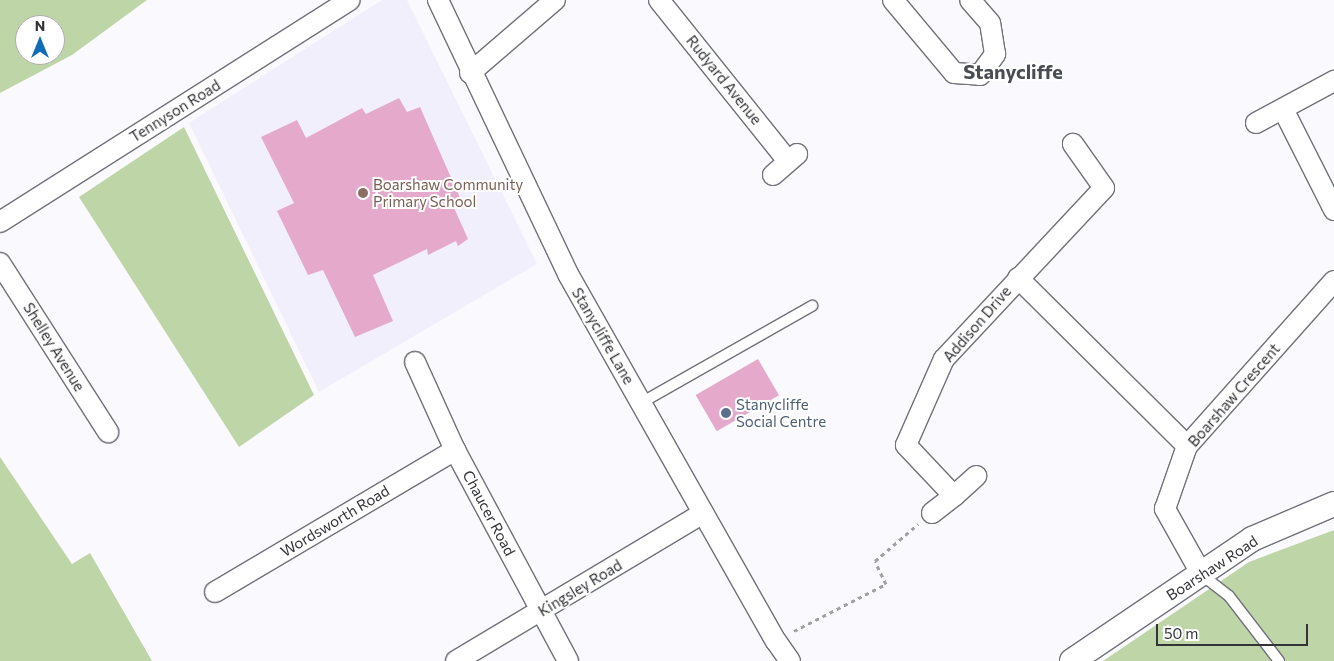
<!DOCTYPE html>
<style>
body{margin:0}
#map{position:relative;width:1334px;height:661px;overflow:hidden;background:#fafafe;font-family:Commissioner,sans-serif}
div>[style]{position:absolute}
[style*='--x']{left:calc(var(--x)*1px);top:calc(var(--y)*1px);width:calc(var(--w)*1px);rotate:calc(var(--a)*1deg)}
.education>*{inset:0;background:#f1effc}
.green>*{inset:0;background:#bed5a8}
.building>*{inset:0;background:#e5a9cc;transform-origin:0 0}
.path>*{height:3px;margin-top:-1.5px;transform-origin:0;background:repeating-linear-gradient(90deg,#a1a1a5 0 4px,transparent 0 8px)}
.roads{filter:drop-shadow(1px 0 #70727a) drop-shadow(-1px 0 #70727a) drop-shadow(0 1px #70727a) drop-shadow(0 -1px #70727a)}
.service>*{height:10px;margin:-5px;padding:0 5px;transform-origin:5px;border-radius:5px;background:#fff}
.minor>*{height:20px;margin:-10px;padding:0 10px;transform-origin:10px;border-radius:10px;background:#fff}
.tertiary>*{height:24px;margin:-12px;padding:0 12px;transform-origin:12px;border-radius:12px;background:#fff}
.dots>*{width:14px;height:14px;translate:-50% -50%;box-sizing:border-box;border:2px solid #fff;border-radius:50%}
span{translate:-50% -50%;white-space:nowrap;text-align:center;line-height:1.15;-webkit-text-stroke:4px #fff;paint-order:stroke}
.street-label{font-size:15px;color:#323336}
.education-label{font-size:15px;color:#785e54}
.left{translate:0 -50%;text-align:left}
.service-label{font-size:15px;color:#4e5e75}
.district-label{font-size:20px;color:#4a4c53;font-weight:700}
.north{position:absolute;left:15px;top:15px;width:50px;height:50px;box-sizing:border-box;background:#fff;border:1px solid #adadaf;border-radius:50%;rotate:0deg;font-size:14px;font-weight:700;line-height:20px;text-align:center;color:#323336}
.north::after{content:'';display:block;margin:auto;width:18px;height:22px;background:#106bb8;clip-path:polygon(50% 0,100% 100%,50% 72%,0 100%)}
.scale{position:absolute;left:1156px;top:624px;width:152px;height:22px;box-sizing:border-box;border:2px solid #323336;border-top:0;padding-left:6px;font-size:15px;line-height:18px;white-space:nowrap;color:#323336;-webkit-text-stroke:4px #fff;paint-order:stroke}
</style>
<div id="map">
<div class="education">
<div style="clip-path:polygon(382px 0,407px 0,537px 264px,319px 392px,189px 123px)"></div>
</div>
<div class="green">
<div style="clip-path:polygon(evenodd,0 0,147px 0,72px 55px,0 93px,0 0,25px 25px,55px 25px,55px 55px,25px 55px,25px 25px)"></div>
<div style="clip-path:polygon(184px 127px,314px 395px,239px 447px,79px 197px)"></div>
<div style="clip-path:polygon(0 457px,72px 564px,90px 553px,152px 661px,0 661px)"></div>
<div style="clip-path:polygon(1334px 530px,1334px 661px,1103px 661px,1249px 562px)"></div>
</div>
<div class="building">
<div style="clip-path:polygon(399px 98px,407px 112px,420px 107px,460px 198px,451px 201px,468px 239px,458px 246px,456px 241px,428px 255px,427px 249px,373px 275px,393px 321px,355px 337px,323px 270px,308px 275px,277px 211px,294px 203px,261px 137px,297px 120px,306px 138px,362px 108px,366px 114px)"></div>
<div style="left:758px;top:359px;width:42px;height:72px;rotate:60deg"></div>
</div>
<div class="path">
<div style="--x:794;--y:631;--w:103;--a:-27.1"></div>
<div style="--x:886;--y:584;--w:25;--a:-116"></div>
<div style="--x:875;--y:561;--w:57;--a:-40.7"></div>
</div>
<div class="roads">
<div class="service">
<div style="--x:641;--y:403;--w:197;--a:-29.6"></div>
<div style="--x:1202;--y:575;--w:34;--a:38"></div>
<div style="--x:1229;--y:596;--w:82;--a:52.4"></div>
</div>
<div class="minor">
<div style="--x:438;--y:0;--w:303;--a:64.6"></div>
<div style="--x:568;--y:274;--w:422;--a:60.5"></div>
<div style="--x:776;--y:641;--w:24;--a:55"></div>
<div style="--x:659;--y:0;--w:206;--a:51.3"></div>
<div style="--x:893;--y:0;--w:95;--a:50.1"></div>
<div style="--x:954;--y:73;--w:26;--a:4"></div>
<div style="--x:980;--y:75;--w:26;--a:-54"></div>
<div style="--x:995;--y:54;--w:31;--a:-99"></div>
<div style="--x:990;--y:23;--w:30;--a:-131"></div>
<div style="--x:470;--y:73;--w:112;--a:-40.7"></div>
<div style="--x:1284;--y:111;--w:111;--a:63.2"></div>
<div style="--x:1256;--y:123;--w:89;--a:-28.3"></div>
<div style="--x:773;--y:175;--w:32;--a:-41"></div>
<div style="--x:0;--y:222;--w:414;--a:-32.4"></div>
<div style="--x:0;--y:263;--w:201;--a:57.4"></div>
<div style="--x:1018;--y:278;--w:238;--a:44.8"></div>
<div style="--x:415;--y:362;--w:97;--a:65.6"></div>
<div style="--x:455;--y:450;--w:239;--a:61.8"></div>
<div style="--x:954;--y:496;--w:30;--a:-42"></div>
<div style="--x:932;--y:513;--w:28;--a:-38"></div>
<div style="--x:954;--y:496;--w:70;--a:-133.3"></div>
<div style="--x:906;--y:445;--w:94;--a:-66.2"></div>
<div style="--x:944;--y:359;--w:234;--a:-46.9"></div>
<div style="--x:1104;--y:188;--w:54;--a:-125.2"></div>
<div style="--x:1202;--y:575;--w:76;--a:-119.3"></div>
<div style="--x:1165;--y:509;--w:67;--a:-70.8"></div>
<div style="--x:1187;--y:446;--w:221;--a:-48.3"></div>
<div style="--x:215;--y:592;--w:279;--a:-30.6"></div>
<div style="--x:456;--y:661;--w:288;--a:-30.9"></div>
</div>
<div class="tertiary">
<div style="--x:1072;--y:661;--w:217;--a:-34.1"></div>
<div style="--x:1252;--y:539;--w:89;--a:-23.1"></div>
</div>
</div>
<div class="dots">
<div style="left:363px;top:193px;background:#8d6e63"></div>
<div style="left:726px;top:413px;background:#5c6f8a"></div>
</div>
<div class="street-label">
<span style="left:724px;top:80px;rotate:51deg">Rudyard Avenue</span>
<span style="left:175px;top:111px;rotate:-32deg">Tennyson Road</span>
<span style="left:977px;top:324px;rotate:-49deg">Addison Drive</span>
<span style="left:603px;top:336px;rotate:60deg">Stanycliffe Lane</span>
<span style="left:54px;top:347px;rotate:58deg">Shelley Avenue</span>
<span style="left:1234px;top:395px;rotate:-49deg">Boarshaw Crescent</span>
<span style="left:489px;top:513px;rotate:62deg">Chaucer Road</span>
<span style="left:335px;top:521px;rotate:-31deg">Wordsworth Road</span>
<span style="left:1212px;top:568px;rotate:-33deg">Boarshaw Road</span>
<span style="left:580px;top:588px;rotate:-31deg">Kingsley Road</span>
</div>
<div class="education-label">
<span class="left" style="left:373px;top:193px">Boarshaw Community<br>Primary School</span>
</div>
<div class="service-label">
<span class="left" style="left:736px;top:413px">Stanycliffe<br>Social Centre</span>
</div>
<div class="district-label">
<span style="left:1013px;top:71px">Stanycliffe</span>
</div>
<div class="north">N</div>
<div class="scale">50 m</div>
</div>
